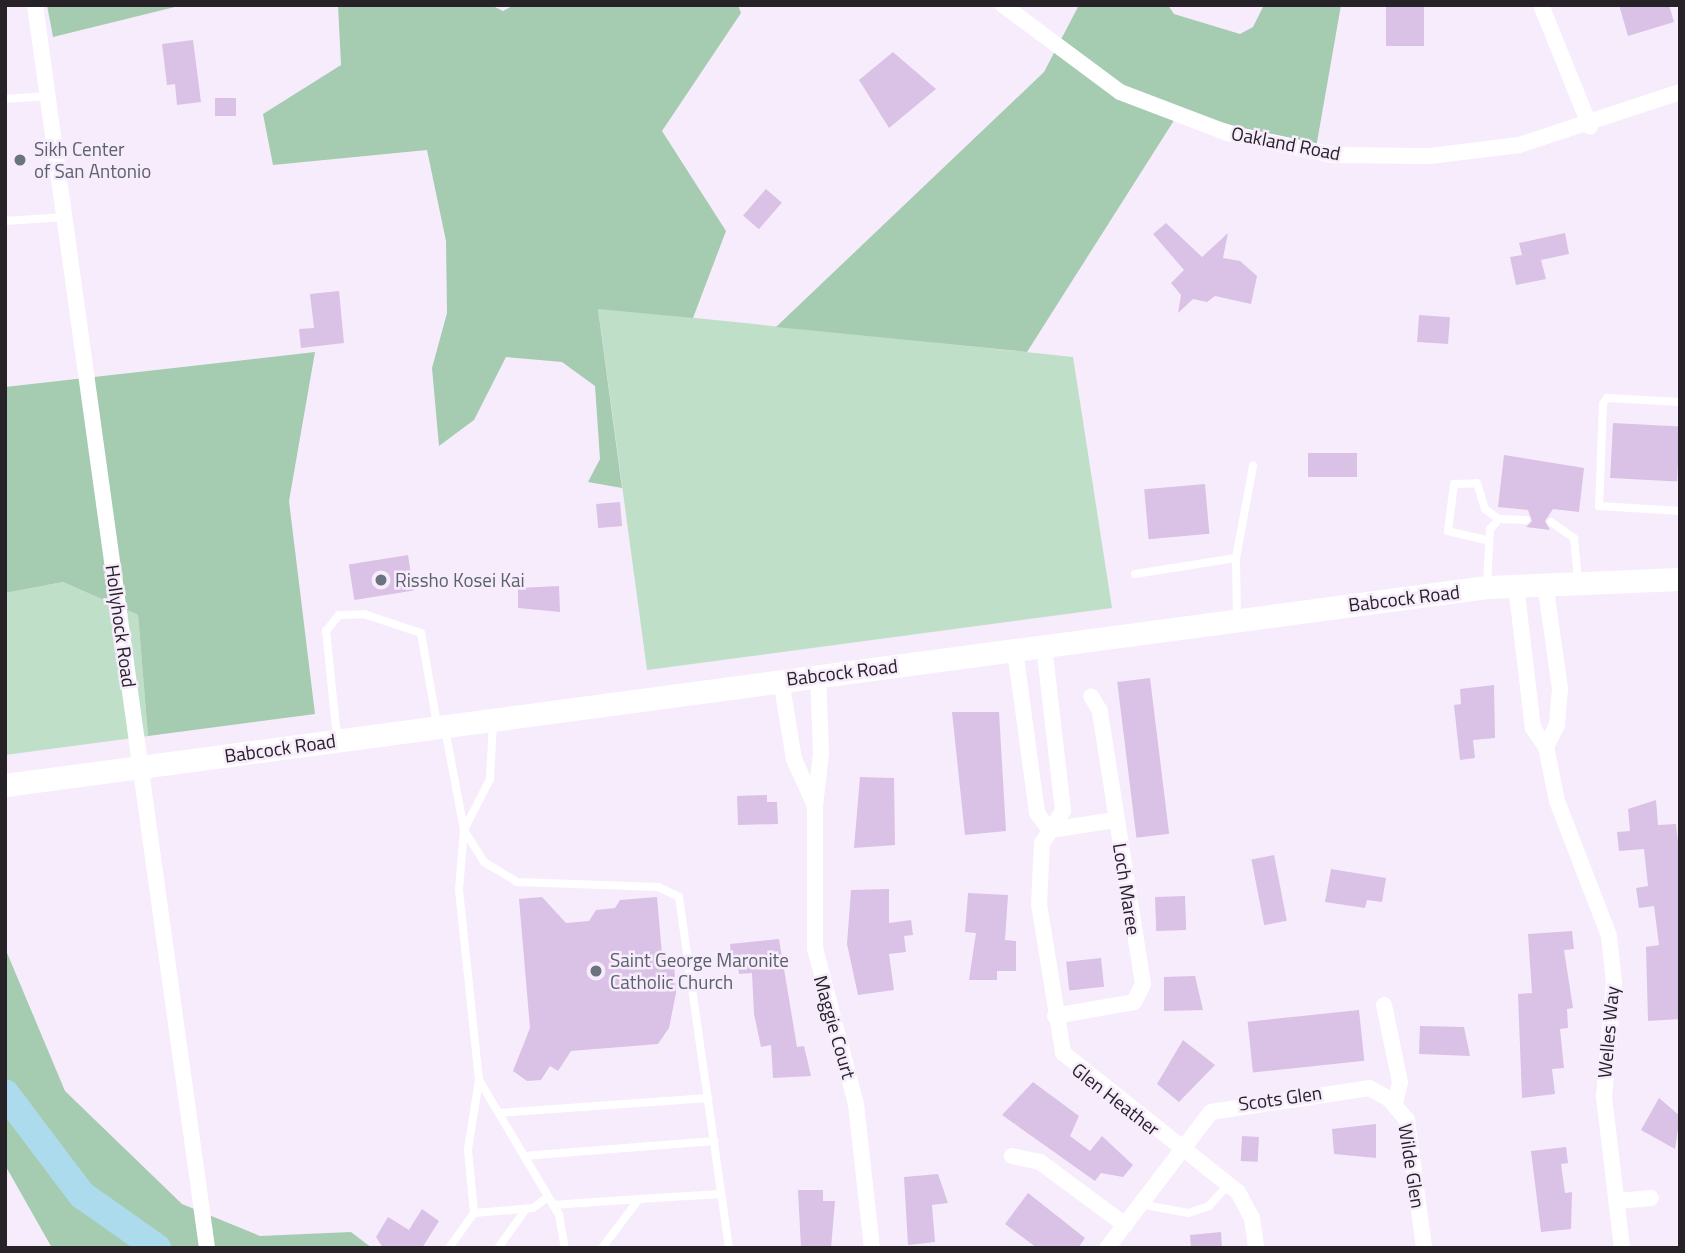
<!DOCTYPE html>
<style>
body{margin:0}
#map{position:relative;width:1685px;height:1253px;overflow:hidden;background:#f7ecfc;font-family:"Titillium Web",sans-serif}
div>[style]{position:absolute}
[style*='--x']{left:calc(var(--x)*1px);top:calc(var(--y)*1px);width:calc(var(--w)*1px);rotate:calc(var(--a)*1deg)}
.green>*{inset:0;background:#c0dfc9}
.forest>*{inset:0;background:#a5cbb1}
.river>*{height:28px;margin:-14px;padding:0 14px;transform-origin:14px;border-radius:14px;background:#addbee}
.building>*{inset:0;background:#d9c2e5;transform-origin:0 0}
.lane>*{height:8px;margin:-4px;padding:0 4px;transform-origin:4px;border-radius:4px;background:#fff}
.street>*{height:16px;margin:-8px;padding:0 8px;transform-origin:8px;border-radius:8px;background:#fff}
.secondary>*{height:23px;margin:-11.5px;padding:0 11.5px;transform-origin:11.5px;border-radius:11.5px;background:#fff}
.dots>*{width:19px;height:19px;translate:-50% -50%;box-sizing:border-box;border:4px solid #f7ecfc;border-radius:50%}
span{translate:-50% -50%;white-space:nowrap;text-align:center;line-height:1.15;-webkit-text-stroke:5px #f7ecfc;paint-order:stroke}
.street-label{font-size:19px;color:#262228}
.worship-label{font-size:19px;color:#5b616d}
.left{translate:0 -50%;text-align:left}
.frame{position:absolute;inset:0;border:7px solid #262228;pointer-events:none}
</style>
<div id="map">
<div class="green">
<div style="clip-path:polygon(598px 308px,1073px 357px,1112px 608px,647px 670px)"></div>
<div style="clip-path:polygon(63px 582px,138px 615px,148px 736px,5px 755px,5px 593px)"></div>
</div>
<div class="forest">
<div style="clip-path:polygon(47px 5px,183px 5px,53px 37px)"></div>
<div style="clip-path:polygon(338px 5px,491px 5px,503px 11px,514px 5px,738px 5px,741px 13px,662px 131px,726px 231px,693px 318px,598px 309px,622px 488px,588px 482px,600px 459px,595px 386px,562px 362px,506px 357px,474px 420px,439px 446px,432px 368px,447px 313px,446px 241px,427px 150px,273px 165px,263px 114px,341px 65px)"></div>
<div style="clip-path:polygon(1079px 5px,1168px 5px,1174px 14px,1240px 34px,1253px 27px,1264px 5px,1341px 5px,1316px 148px,1180px 111px,1027px 352px,776px 327px,1044px 72px)"></div>
<div style="clip-path:polygon(315px 352px,289px 501px,315px 714px,148px 736px,138px 615px,63px 582px,5px 593px,5px 387px)"></div>
<div style="clip-path:polygon(5px 948px,65px 1091px,182px 1204px,260px 1236px,351px 1232px,372px 1248px,52px 1248px,5px 1165px)"></div>
</div>
<div class="river">
<div style="--x:5;--y:1093;--w:128;--a:53"></div>
<div style="--x:82;--y:1195;--w:92;--a:35.2"></div>
</div>
<div class="building">
<div style="left:1386px;top:5px;width:38px;height:41px"></div>
<div style="clip-path:polygon(1619px 5px,1669px 5px,1674px 22px,1628px 36px)"></div>
<div style="clip-path:polygon(193px 40px,201px 102px,177px 105px,175px 84px,167px 85px,162px 44px)"></div>
<div style="clip-path:polygon(893px 52px,936px 89px,889px 128px,859px 80px)"></div>
<div style="left:215px;top:98px;width:21px;height:18px"></div>
<div style="left:766px;top:189px;width:21px;height:35px;rotate:41deg"></div>
<div style="clip-path:polygon(1166px 223px,1202px 257px,1228px 233px,1223px 258px,1240px 261px,1257px 276px,1251px 304px,1215px 296px,1207px 302px,1193px 299px,1178px 313px,1181px 295px,1171px 283px,1184px 270px,1153px 234px)"></div>
<div style="clip-path:polygon(1565px 233px,1569px 254px,1541px 260px,1546px 279px,1516px 285px,1510px 257px,1522px 255px,1519px 243px)"></div>
<div style="clip-path:polygon(339px 291px,344px 343px,301px 348px,299px 329px,314px 328px,310px 294px)"></div>
<div style="left:1419px;top:315px;width:31px;height:27px;rotate:4deg"></div>
<div style="left:1613px;top:423px;width:67px;height:55px;rotate:3deg"></div>
<div style="left:1357px;top:453px;width:24px;height:49px;rotate:90deg"></div>
<div style="clip-path:polygon(1504px 455px,1584px 468px,1579px 512px,1553px 509px,1545px 521px,1550px 530px,1526px 527px,1532px 521px,1528px 510px,1498px 507px)"></div>
<div style="left:1205px;top:484px;width:50px;height:61px;rotate:85deg"></div>
<div style="left:620px;top:502px;width:24px;height:24px;rotate:85deg"></div>
<div style="left:408px;top:555px;width:36px;height:60px;rotate:81deg"></div>
<div style="clip-path:polygon(559px 586px,560px 612px,518px 608px,518px 588px)"></div>
<div style="left:1150px;top:678px;width:157px;height:33px;rotate:83deg"></div>
<div style="clip-path:polygon(1494px 685px,1495px 738px,1473px 740px,1475px 758px,1460px 760px,1454px 705px,1461px 704px,1460px 689px)"></div>
<div style="clip-path:polygon(952px 712px,999px 712px,1006px 831px,965px 835px)"></div>
<div style="clip-path:polygon(860px 777px,894px 778px,895px 845px,854px 848px)"></div>
<div style="clip-path:polygon(767px 795px,767px 802px,777px 802px,778px 824px,738px 825px,737px 796px)"></div>
<div style="clip-path:polygon(1656px 800px,1658px 825px,1676px 824px,1680px 860px,1680px 1019px,1648px 1021px,1646px 947px,1659px 945px,1654px 906px,1639px 908px,1636px 888px,1648px 886px,1644px 849px,1619px 851px,1617px 832px,1630px 831px,1628px 809px)"></div>
<div style="left:1274px;top:855px;width:67px;height:23px;rotate:79deg"></div>
<div style="clip-path:polygon(1331px 869px,1386px 878px,1382px 902px,1367px 900px,1365px 908px,1325px 902px)"></div>
<div style="clip-path:polygon(889px 889px,889px 923px,911px 920px,913px 935px,904px 936px,906px 952px,889px 954px,894px 990px,858px 995px,847px 944px,851px 890px)"></div>
<div style="clip-path:polygon(968px 893px,1008px 895px,1005px 940px,1016px 941px,1016px 971px,997px 971px,997px 980px,969px 980px,976px 933px,965px 932px)"></div>
<div style="left:1185px;top:896px;width:34px;height:30px;rotate:88deg"></div>
<div style="clip-path:polygon(542px 897px,566px 923px,589px 921px,596px 910px,615px 908px,620px 900px,657px 897px,662px 954px,674px 963px,676px 993px,669px 1028px,658px 1044px,571px 1051px,558px 1071px,550px 1066px,541px 1080px,527px 1081px,513px 1071px,530px 1028px,519px 899px)"></div>
<div style="clip-path:polygon(1572px 931px,1574px 949px,1564px 950px,1573px 1008px,1567px 1009px,1568px 1028px,1560px 1029px,1564px 1068px,1552px 1069px,1555px 1094px,1522px 1098px,1518px 994px,1532px 993px,1528px 934px)"></div>
<div style="clip-path:polygon(779px 939px,797px 1047px,804px 1046px,811px 1076px,773px 1078px,771px 1045px,761px 1047px,754px 1014px,752px 973px,739px 974px,737px 955px,731px 956px,730px 944px)"></div>
<div style="left:1101px;top:958px;width:29px;height:35px;rotate:84deg"></div>
<div style="clip-path:polygon(1195px 976px,1203px 1010px,1164px 1011px,1164px 977px)"></div>
<div style="left:1359px;top:1010px;width:51px;height:112px;rotate:84deg"></div>
<div style="clip-path:polygon(1420px 1026px,1464px 1027px,1470px 1056px,1419px 1054px)"></div>
<div style="clip-path:polygon(1183px 1040px,1215px 1065px,1179px 1102px,1157px 1084px)"></div>
<div style="clip-path:polygon(1033px 1082px,1079px 1116px,1070px 1136px,1090px 1151px,1102px 1136px,1133px 1165px,1123px 1177px,1101px 1173px,1095px 1181px,1002px 1115px)"></div>
<div style="clip-path:polygon(1659px 1098px,1680px 1116px,1675px 1149px,1641px 1130px)"></div>
<div style="clip-path:polygon(1376px 1124px,1376px 1158px,1334px 1154px,1332px 1129px)"></div>
<div style="left:1242px;top:1136px;width:17px;height:25px;rotate:3deg"></div>
<div style="clip-path:polygon(1566px 1147px,1568px 1163px,1561px 1164px,1565px 1193px,1572px 1192px,1571px 1229px,1541px 1232px,1531px 1151px)"></div>
<div style="clip-path:polygon(938px 1174px,948px 1203px,932px 1205px,935px 1242px,908px 1245px,904px 1177px)"></div>
<div style="clip-path:polygon(798px 1190px,823px 1190px,823px 1201px,835px 1201px,831px 1248px,801px 1248px)"></div>
<div style="clip-path:polygon(1028px 1193px,1085px 1238px,1078px 1248px,1037px 1248px,1005px 1224px)"></div>
<div style="clip-path:polygon(422px 1209px,439px 1221px,422px 1248px,383px 1248px,376px 1237px,388px 1217px,409px 1230px)"></div>
<div style="clip-path:polygon(1221px 1232px,1222px 1248px,1191px 1248px,1190px 1235px)"></div>
</div>
<div class="lane">
<div style="--x:5;--y:99;--w:44;--a:-3.9"></div>
<div style="--x:5;--y:221;--w:60;--a:-3.8"></div>
<div style="--x:1680;--y:402;--w:73;--a:-176.9"></div>
<div style="--x:1607;--y:398;--w:7;--a:124"></div>
<div style="--x:1603;--y:404;--w:102;--a:92.2"></div>
<div style="--x:1599;--y:506;--w:81;--a:3.5"></div>
<div style="--x:1551;--y:522;--w:28;--a:35"></div>
<div style="--x:1574;--y:538;--w:42;--a:84.6"></div>
<div style="--x:1486;--y:540;--w:39;--a:-167"></div>
<div style="--x:1448;--y:531;--w:47;--a:-82.7"></div>
<div style="--x:1454;--y:484;--w:23;--a:-2"></div>
<div style="--x:1477;--y:483;--w:27;--a:73"></div>
<div style="--x:1485;--y:509;--w:17;--a:36"></div>
<div style="--x:1236;--y:558;--w:94;--a:-79.5"></div>
<div style="--x:1135;--y:574;--w:102;--a:-9"></div>
<div style="--x:1236;--y:558;--w:60;--a:89"></div>
<div style="--x:1487;--y:583;--w:54;--a:-86.8"></div>
<div style="--x:1490;--y:529;--w:13;--a:-48"></div>
<div style="--x:1499;--y:519;--w:27;--a:2"></div>
<div style="--x:493;--y:722;--w:57;--a:93"></div>
<div style="--x:490;--y:779;--w:57;--a:117"></div>
<div style="--x:464;--y:830;--w:38;--a:58"></div>
<div style="--x:484;--y:862;--w:39;--a:31"></div>
<div style="--x:517;--y:882;--w:141;--a:2"></div>
<div style="--x:658;--y:887;--w:23;--a:25"></div>
<div style="--x:679;--y:897;--w:355;--a:81.9"></div>
<div style="--x:445;--y:729;--w:103;--a:79.3"></div>
<div style="--x:464;--y:830;--w:60;--a:94.8"></div>
<div style="--x:459;--y:890;--w:191;--a:84"></div>
<div style="--x:479;--y:1080;--w:157;--a:59.3"></div>
<div style="--x:559;--y:1215;--w:34;--a:80"></div>
<div style="--x:337;--y:737;--w:107;--a:-95.9"></div>
<div style="--x:326;--y:631;--w:21;--a:-51"></div>
<div style="--x:339;--y:615;--w:25;--a:-2"></div>
<div style="--x:364;--y:614;--w:60;--a:18.4"></div>
<div style="--x:421;--y:633;--w:92;--a:80"></div>
<div style="--x:499;--y:1113;--w:210;--a:-4.1"></div>
<div style="--x:524;--y:1156;--w:191;--a:-4.5"></div>
<div style="--x:1140;--y:1204;--w:49;--a:10.6"></div>
<div style="--x:1188;--y:1213;--w:22;--a:-18"></div>
<div style="--x:1209;--y:1206;--w:28;--a:-48"></div>
<div style="--x:553;--y:1205;--w:86;--a:-4"></div>
<div style="--x:474;--y:1213;--w:59;--a:-4.8"></div>
<div style="--x:533;--y:1208;--w:19;--a:-36"></div>
<div style="--x:449;--y:1248;--w:43;--a:-54.5"></div>
<div style="--x:474;--y:1213;--w:64;--a:-95.4"></div>
<div style="--x:468;--y:1149;--w:70;--a:-80.9"></div>
<div style="--x:498;--y:1248;--w:48;--a:-54.3"></div>
<div style="--x:602;--y:1248;--w:61;--a:-52.9"></div>
<div style="--x:639;--y:1199;--w:82;--a:-3.5"></div>
</div>
<div class="street">
<div style="--x:35;--y:5;--w:1255;--a:82.12"></div>
<div style="--x:1003;--y:5;--w:146;--a:36.6"></div>
<div style="--x:1120;--y:92;--w:116;--a:20.8"></div>
<div style="--x:1228;--y:133;--w:107;--a:11.8"></div>
<div style="--x:1333;--y:155;--w:97;--a:0.6"></div>
<div style="--x:1430;--y:156;--w:90;--a:-7"></div>
<div style="--x:1519;--y:145;--w:169;--a:-18.2"></div>
<div style="--x:1541;--y:5;--w:131;--a:68"></div>
<div style="--x:1545;--y:583;--w:107;--a:81.9"></div>
<div style="--x:1560;--y:689;--w:36;--a:95"></div>
<div style="--x:1557;--y:725;--w:25;--a:117"></div>
<div style="--x:1516;--y:586;--w:143;--a:83.2"></div>
<div style="--x:1533;--y:728;--w:23;--a:56"></div>
<div style="--x:1546;--y:747;--w:55;--a:78.5"></div>
<div style="--x:1557;--y:801;--w:145;--a:68.9"></div>
<div style="--x:1609;--y:936;--w:47;--a:83.9"></div>
<div style="--x:1614;--y:983;--w:114;--a:95"></div>
<div style="--x:1604;--y:1097;--w:152;--a:83.2"></div>
<div style="--x:1044;--y:646;--w:166;--a:83.4"></div>
<div style="--x:1063;--y:811;--w:38;--a:123"></div>
<div style="--x:1042;--y:843;--w:61;--a:92.8"></div>
<div style="--x:1039;--y:904;--w:151;--a:80.8"></div>
<div style="--x:1063;--y:1053;--w:223;--a:38.5"></div>
<div style="--x:1238;--y:1192;--w:30;--a:62"></div>
<div style="--x:1252;--y:1218;--w:30;--a:82"></div>
<div style="--x:1015;--y:650;--w:164;--a:82.3"></div>
<div style="--x:1037;--y:813;--w:21;--a:53"></div>
<div style="--x:781;--y:680;--w:80;--a:80.7"></div>
<div style="--x:794;--y:759;--w:51;--a:65.9"></div>
<div style="--x:815;--y:806;--w:53;--a:-83.5"></div>
<div style="--x:821;--y:753;--w:78;--a:-92.2"></div>
<div style="--x:815;--y:806;--w:142;--a:90"></div>
<div style="--x:815;--y:948;--w:161;--a:75.3"></div>
<div style="--x:856;--y:1104;--w:145;--a:83.7"></div>
<div style="--x:1050;--y:830;--w:66;--a:-8.7"></div>
<div style="--x:1384;--y:1005;--w:79;--a:78.3"></div>
<div style="--x:1400;--y:1082;--w:22;--a:103"></div>
<div style="--x:1055;--y:1016;--w:80;--a:-10"></div>
<div style="--x:1134;--y:1002;--w:20;--a:-63"></div>
<div style="--x:1143;--y:984;--w:276;--a:-99"></div>
<div style="--x:1100;--y:711;--w:17;--a:-121"></div>
<div style="--x:1012;--y:1156;--w:29;--a:12"></div>
<div style="--x:1040;--y:1162;--w:106;--a:36.5"></div>
<div style="--x:1617;--y:1201;--w:34;--a:-5"></div>
<div style="--x:1107;--y:1248;--w:171;--a:-52.6"></div>
<div style="--x:1211;--y:1112;--w:160;--a:-8.6"></div>
<div style="--x:1369;--y:1088;--w:21;--a:28"></div>
<div style="--x:1388;--y:1098;--w:29;--a:49"></div>
<div style="--x:1407;--y:1120;--w:129;--a:82.4"></div>
</div>
<div class="secondary">
<div style="--x:5;--y:785;--w:1495;--a:-7.61"></div>
<div style="--x:1487;--y:587;--w:193;--a:-2.4"></div>
</div>
<div class="dots">
<div style="left:20px;top:160px;background:#6b7280"></div>
<div style="left:381px;top:580px;background:#6b7280"></div>
<div style="left:596px;top:971px;background:#6b7280"></div>
</div>
<div class="street-label">
<span style="left:1286px;top:143px;rotate:11deg">Oakland Road</span>
<span style="left:1404px;top:598px;rotate:-7deg">Babcock Road</span>
<span style="left:121px;top:626px;rotate:82deg">Hollyhock Road</span>
<span style="left:842px;top:672px;rotate:-7deg">Babcock Road</span>
<span style="left:280px;top:748px;rotate:-8deg">Babcock Road</span>
<span style="left:1127px;top:889px;rotate:81deg">Loch Maree</span>
<span style="left:835px;top:1027px;rotate:74deg">Maggie Court</span>
<span style="left:1608px;top:1032px;rotate:-85deg">Welles Way</span>
<span style="left:1280px;top:1098px;rotate:-8deg">Scots Glen</span>
<span style="left:1116px;top:1099px;rotate:38deg">Glen Heather</span>
<span style="left:1412px;top:1166px;rotate:81deg">Wilde Glen</span>
</div>
<div class="worship-label">
<span class="left" style="left:34px;top:160px">Sikh Center<br>of San Antonio</span>
<span class="left" style="left:395px;top:580px">Rissho Kosei Kai</span>
<span class="left" style="left:610px;top:971px">Saint George Maronite<br>Catholic Church</span>
</div>
<div class="frame"></div>
</div>
